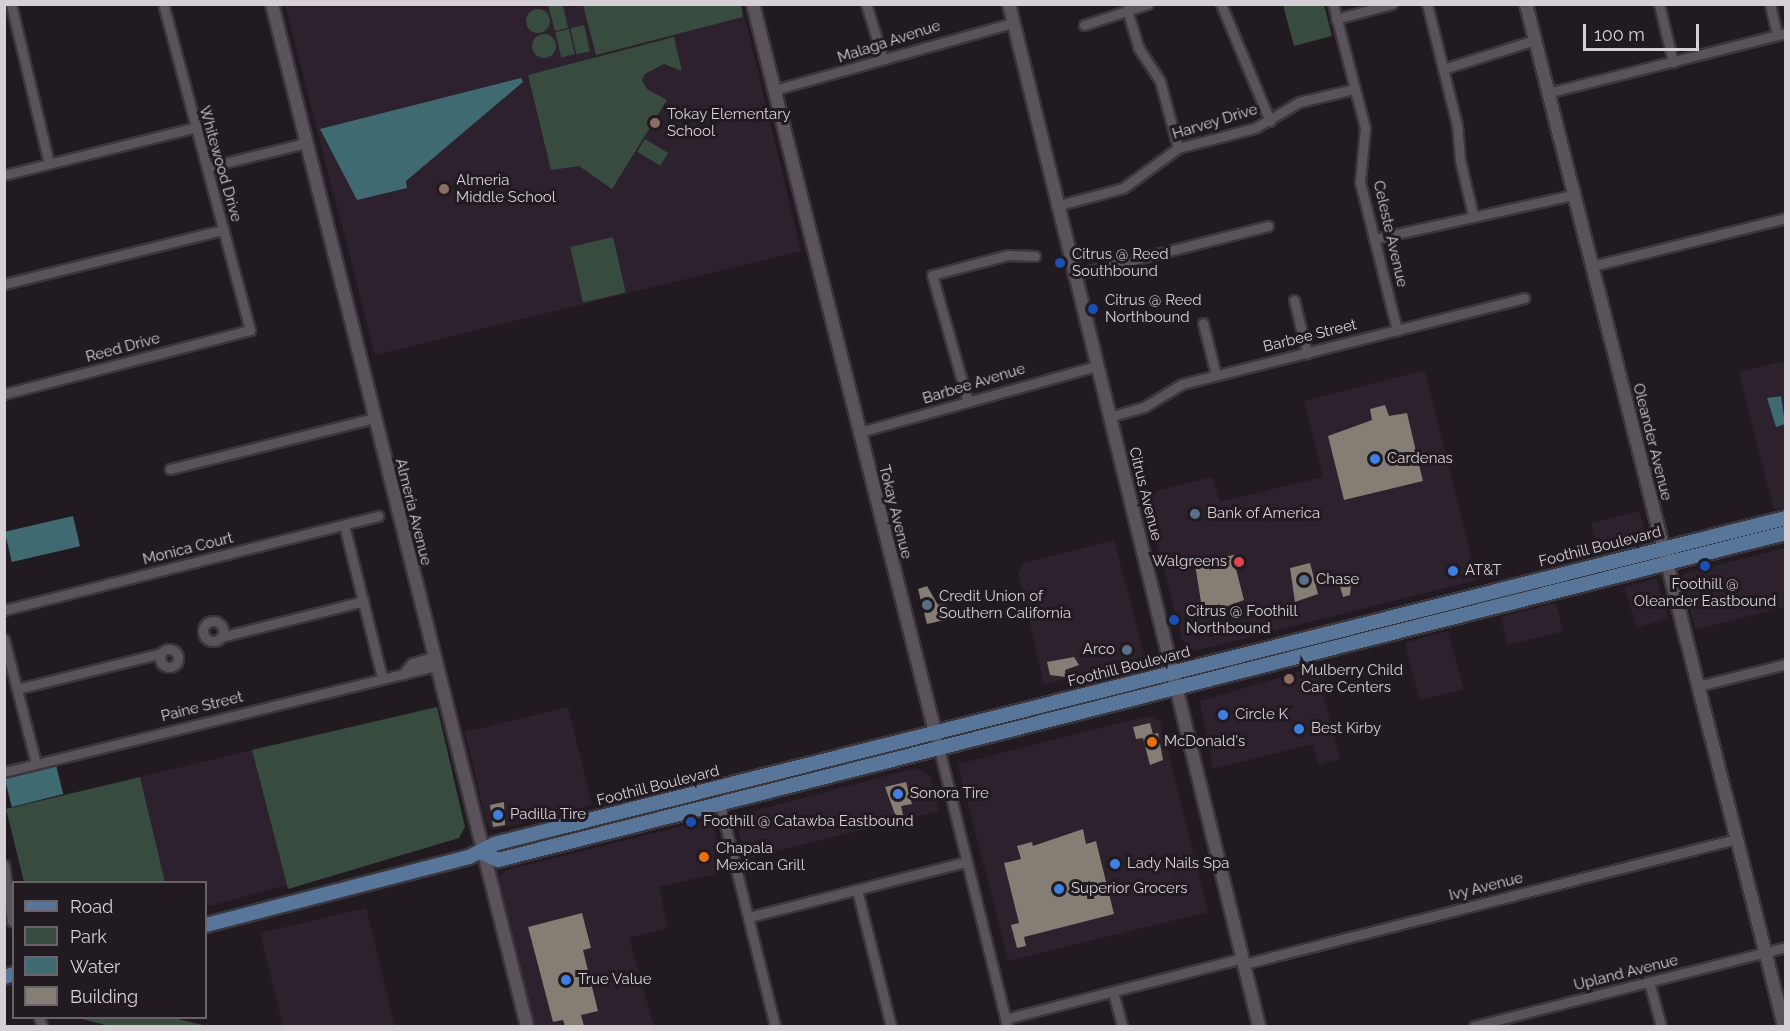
<!DOCTYPE html>
<style>
body{margin:0}
#map{position:relative;width:1790px;height:1031px;overflow:hidden;background:#211b21;font-family:Raleway,sans-serif}
div>[style]{position:absolute}
[style*='--x']{left:calc(var(--x)*1px);top:calc(var(--y)*1px);width:calc(var(--w)*1px);rotate:calc(var(--a)*1deg)}
.built>*{inset:0;background:#2c212c;transform-origin:0 0}
.green>*{inset:0;background:#384b3f;transform-origin:0 0}
.round{border-radius:50%}
.water>*{inset:0;background:#406a72;transform-origin:0 0}
.building>*{inset:0;background:#857e75}
.roads{filter:drop-shadow(2px 0 #3b363b) drop-shadow(-2px 0 #3b363b) drop-shadow(0 2px #3b363b) drop-shadow(0 -2px #3b363b)}
.street>*{height:9px;margin:-4.5px;padding:0 4.5px;transform-origin:4.5px;border-radius:4.5px;background:#5b535b}
.street>.ring{margin:-4.5px;padding:0;box-sizing:content-box;background:none;border:9px solid #5b535b;border-radius:50%}
.secondary>*{height:12px;margin:-6px;padding:0 6px;transform-origin:6px;border-radius:6px;background:#5b535b}
.primary>*{height:14px;margin:-7px;padding:0 7px;transform-origin:7px;border-radius:7px;background:#587699}
.dots>*{width:16px;height:16px;translate:-50% -50%;box-sizing:border-box;border:3px solid #211b21;border-radius:50%}
span{translate:-50% -50%;white-space:nowrap;text-align:center;line-height:1.15;-webkit-text-stroke:6px #211b21;paint-order:stroke}
.street-label{font-size:15px;color:#d5d0d5}
.poi-label{font-size:15px;color:#d5d0d5}
.left{translate:0 -50%;text-align:left}
.right{translate:-100% -50%;text-align:right}
.frame{position:absolute;inset:0;border:6px solid #d5d0d5;pointer-events:none}
.legend{position:absolute;left:12px;top:881px;width:195px;height:138px;box-sizing:border-box;background:#211b21;border:2px solid #696369;margin:0;padding:8px 10px;list-style:none;font-size:18px;color:#d5d0d5}
.legend li{display:flex;align-items:center;gap:12px;height:30px}
.legend b{width:30px;border:2px solid #696369}
.scale{position:absolute;left:1583px;top:24px;width:116px;height:27px;box-sizing:border-box;border:3px solid #d5d0d5;border-top:0;padding-left:8px;font-size:18px;line-height:21px;white-space:nowrap;color:#d5d0d5;-webkit-text-stroke:4px #211b21;paint-order:stroke}
</style>
<div id="map">
<div class="built">
<div style="clip-path:polygon(285px 5px,742px 5px,801px 251px,375px 355px)"></div>
<div style="clip-path:polygon(1785px 361px,1785px 507px,1774px 510px,1739px 372px)"></div>
<div style="clip-path:polygon(1425px 370px,1477px 580px,1195px 651px,1184px 646px,1144px 494px,1212px 477px,1220px 502px,1323px 477px,1304px 401px)"></div>
<div style="clip-path:polygon(1639px 511px,1645px 532px,1640px 540px,1598px 550px,1591px 523px)"></div>
<div style="clip-path:polygon(1114px 540px,1145px 658px,1044px 685px,1018px 573px,1024px 563px)"></div>
<div style="clip-path:polygon(1785px 548px,1785px 607px,1695px 630px,1682px 578px,1686px 573px)"></div>
<div style="left:1656px;top:578px;width:42px;height:33px;rotate:73deg"></div>
<div style="left:1556px;top:603px;width:29px;height:57px;rotate:76deg"></div>
<div style="left:1448px;top:631px;width:60px;height:45px;rotate:75deg"></div>
<div style="clip-path:polygon(1316px 667px,1340px 759px,1319px 765px,1313px 744px,1213px 769px,1200px 701px)"></div>
<div style="clip-path:polygon(568px 707px,592px 805px,493px 830px,486px 822px,465px 732px)"></div>
<div style="clip-path:polygon(1148px 716px,1160px 721px,1208px 912px,1008px 961px,958px 764px)"></div>
<div style="clip-path:polygon(252px 750px,287px 885px,206px 907px,206px 882px,165px 882px,140px 777px)"></div>
<div style="clip-path:polygon(916px 768px,930px 776px,939px 811px,745px 859px,735px 816px)"></div>
<div style="clip-path:polygon(706px 820px,713px 825px,724px 872px,659px 887px,668px 928px,629px 938px,654px 1026px,535px 1026px,499px 878px,506px 870px)"></div>
<div style="clip-path:polygon(366px 908px,395px 1026px,283px 1026px,260px 933px)"></div>
</div>
<div class="green">
<div style="clip-path:polygon(548px 5px,563px 5px,568px 28px,555px 31px)"></div>
<div style="clip-path:polygon(583px 5px,741px 5px,743px 17px,596px 55px)"></div>
<div style="clip-path:polygon(1283px 5px,1324px 5px,1332px 36px,1294px 46px)"></div>
<div class="round" style="left:526px;top:9px;width:24px;height:24px"></div>
<div style="left:584px;top:25px;width:27px;height:14px;rotate:77deg"></div>
<div style="left:569px;top:29px;width:26px;height:14px;rotate:77deg"></div>
<div class="round" style="left:532px;top:34px;width:24px;height:24px"></div>
<div style="clip-path:polygon(674px 37px,682px 71px,664px 64px,645px 74px,642px 80px,647px 89px,667px 100px,612px 189px,579px 166px,551px 170px,528px 75px)"></div>
<div style="left:645px;top:139px;width:27px;height:15px;rotate:31deg"></div>
<div style="left:613px;top:237px;width:57px;height:44px;rotate:77deg"></div>
<div style="clip-path:polygon(437px 707px,465px 827px,459px 838px,288px 889px,252px 750px)"></div>
<div style="clip-path:polygon(140px 777px,165px 882px,24px 882px,6px 809px)"></div>
<div style="clip-path:polygon(79px 1018px,174px 1018px,207px 1026px,109px 1026px)"></div>
</div>
<div class="water">
<div style="clip-path:polygon(521px 78px,523px 82px,406px 181px,407px 188px,357px 200px,320px 129px)"></div>
<div style="clip-path:polygon(1781px 396px,1785px 424px,1776px 427px,1767px 398px)"></div>
<div style="left:73px;top:516px;width:31px;height:70px;rotate:77deg"></div>
<div style="left:56px;top:765px;width:30px;height:53px;rotate:76deg"></div>
</div>
<div class="building">
<div style="clip-path:polygon(1385px 405px,1389px 416px,1407px 413px,1423px 481px,1344px 500px,1328px 436px,1372px 420px,1370px 409px)"></div>
<div style="clip-path:polygon(1233px 555px,1241px 556px,1244px 567px,1236px 569px,1244px 600px,1203px 615px,1195px 564px)"></div>
<div style="clip-path:polygon(1310px 563px,1318px 594px,1295px 602px,1290px 568px)"></div>
<div style="clip-path:polygon(1352px 575px,1350px 595px,1343px 597px,1338px 579px)"></div>
<div style="clip-path:polygon(927px 586px,938px 605px,945px 603px,949px 619px,927px 624px,918px 589px)"></div>
<div style="clip-path:polygon(1074px 657px,1079px 665px,1065px 670px,1066px 677px,1050px 675px,1047px 662px)"></div>
<div style="clip-path:polygon(1150px 723px,1153px 734px,1158px 733px,1163px 760px,1150px 765px,1143px 738px,1136px 739px,1133px 727px)"></div>
<div style="clip-path:polygon(906px 782px,912px 804px,901px 806px,903px 815px,896px 817px,885px 787px)"></div>
<div style="clip-path:polygon(504px 802px,505px 825px,493px 827px,490px 805px)"></div>
<div style="clip-path:polygon(1083px 829px,1086px 844px,1096px 841px,1114px 914px,1024px 937px,1026px 946px,1017px 948px,1011px 925px,1019px 923px,1004px 863px,1021px 859px,1017px 846px,1032px 842px,1033px 846px)"></div>
<div style="clip-path:polygon(582px 913px,591px 948px,583px 950px,598px 1011px,581px 1015px,584px 1026px,565px 1026px,563px 1020px,553px 1022px,528px 927px)"></div>
</div>
<div class="roads">
<div class="street">
<div style="--x:11;--y:4;--w:163;--a:76.6"></div>
<div style="--x:866;--y:4;--w:58;--a:72.8"></div>
<div style="--x:1221;--y:4;--w:127;--a:67.3"></div>
<div style="--x:1333;--y:4;--w:128;--a:75.5"></div>
<div style="--x:1365;--y:128;--w:54;--a:95.3"></div>
<div style="--x:1360;--y:182;--w:153;--a:76"></div>
<div style="--x:1427;--y:4;--w:125;--a:76.1"></div>
<div style="--x:1457;--y:125;--w:35;--a:85"></div>
<div style="--x:1460;--y:160;--w:57;--a:76.7"></div>
<div style="--x:1659;--y:4;--w:60;--a:76.4"></div>
<div style="--x:1770;--y:4;--w:32;--a:77"></div>
<div style="--x:1127;--y:10;--w:39;--a:73"></div>
<div style="--x:1138;--y:47;--w:40;--a:57.1"></div>
<div style="--x:1160;--y:81;--w:69;--a:75"></div>
<div style="--x:1336;--y:19;--w:58;--a:-15"></div>
<div style="--x:1084;--y:25;--w:67;--a:-18.2"></div>
<div style="--x:1443;--y:69;--w:96;--a:-17.5"></div>
<div style="--x:774;--y:90;--w:248;--a:-15.7"></div>
<div style="--x:1547;--y:93;--w:246;--a:-14.1"></div>
<div style="--x:208;--y:167;--w:101;--a:-13.8"></div>
<div style="--x:4;--y:175;--w:199;--a:-14"></div>
<div style="--x:1056;--y:206;--w:69;--a:-15"></div>
<div style="--x:1123;--y:188;--w:68;--a:-36"></div>
<div style="--x:1178;--y:148;--w:80;--a:-14.6"></div>
<div style="--x:1255;--y:128;--w:51;--a:-30.6"></div>
<div style="--x:1299;--y:102;--w:57;--a:-13.3"></div>
<div style="--x:1374;--y:239;--w:204;--a:-12.5"></div>
<div style="--x:1592;--y:266;--w:200;--a:-13.9"></div>
<div style="--x:1073;--y:275;--w:201;--a:-14.1"></div>
<div style="--x:4;--y:284;--w:226;--a:-13.9"></div>
<div style="--x:1294;--y:300;--w:55;--a:76.2"></div>
<div style="--x:1203;--y:323;--w:54;--a:76"></div>
<div style="--x:4;--y:394;--w:254;--a:-14.6"></div>
<div style="--x:250;--y:330;--w:337;--a:-104.9"></div>
<div style="--x:968;--y:402;--w:132;--a:-105.8"></div>
<div style="--x:932;--y:275;--w:79;--a:-14.7"></div>
<div style="--x:1008;--y:255;--w:27;--a:2"></div>
<div style="--x:1109;--y:417;--w:36;--a:-16"></div>
<div style="--x:1144;--y:407;--w:44;--a:-31.2"></div>
<div style="--x:1182;--y:384;--w:353;--a:-14.1"></div>
<div style="--x:860;--y:432;--w:245;--a:-15.6"></div>
<div style="--x:170;--y:469;--w:211;--a:-14"></div>
<div style="--x:344;--y:525;--w:157;--a:76"></div>
<div style="--x:4;--y:610;--w:386;--a:-14.1"></div>
<div class="ring" style="left:203px;top:621px;width:11px;height:11px"></div>
<div style="--x:221;--y:637;--w:147;--a:-14.1"></div>
<div style="--x:4;--y:639;--w:129;--a:75.6"></div>
<div class="ring" style="left:160px;top:649px;width:9px;height:9px"></div>
<div style="--x:406;--y:670;--w:9;--a:-49"></div>
<div style="--x:412;--y:663;--w:22;--a:-16"></div>
<div style="--x:1698;--y:686;--w:91;--a:-14"></div>
<div style="--x:17;--y:689;--w:149;--a:-13.9"></div>
<div style="--x:935;--y:732;--w:303;--a:76.2"></div>
<div style="--x:4;--y:772;--w:445;--a:-13.8"></div>
<div style="--x:720;--y:804;--w:229;--a:76.1"></div>
<div style="--x:4;--y:865;--w:57;--a:81.9"></div>
<div style="--x:857;--y:890;--w:140;--a:76"></div>
<div style="--x:749;--y:917;--w:223;--a:-14.3"></div>
<div style="--x:1244;--y:964;--w:508;--a:-14.26"></div>
<div style="--x:1649;--y:982;--w:46;--a:74.7"></div>
<div style="--x:1113;--y:992;--w:35;--a:75"></div>
<div style="--x:39;--y:1018;--w:9;--a:69"></div>
<div style="--x:1005;--y:1019;--w:245;--a:-14.4"></div>
<div style="--x:1474;--y:1026;--w:322;--a:-14.2"></div>
</div>
<div class="secondary">
<div style="--x:272;--y:4;--w:1053;--a:75.99"></div>
<div style="--x:753;--y:4;--w:750;--a:75.96"></div>
<div style="--x:1009;--y:4;--w:1052;--a:76.25"></div>
<div style="--x:1526;--y:4;--w:1054;--a:75.83"></div>
</div>
<div class="primary">
<div style="--x:483;--y:853;--w:17;--a:25"></div>
<div style="--x:498;--y:860;--w:1329;--a:-14.25"></div>
<div style="--x:206;--y:925;--w:272;--a:-14.5"></div>
<div style="--x:469;--y:857;--w:28;--a:-27"></div>
<div style="--x:494;--y:844;--w:65;--a:-14.3"></div>
<div style="--x:557;--y:828;--w:1267;--a:-14.16"></div>
<div style="--x:4;--y:977;--w:10;--a:-17"></div>
</div>
</div>
<div class="dots">
<div style="left:655px;top:123px;background:#8d6e63"></div>
<div style="left:444px;top:189px;background:#8d6e63"></div>
<div style="left:1060px;top:263px;background:#1a4fb4"></div>
<div style="left:1093px;top:309px;background:#1a4fb4"></div>
<div style="left:1375px;top:459px;background:#3f7fe0"></div>
<div style="left:1195px;top:514px;background:#5c6f8a"></div>
<div style="left:1239px;top:562px;background:#e0444e"></div>
<div style="left:1705px;top:566px;background:#1a4fb4"></div>
<div style="left:1453px;top:571px;background:#3f7fe0"></div>
<div style="left:1304px;top:580px;background:#5c6f8a"></div>
<div style="left:927px;top:605px;background:#5c6f8a"></div>
<div style="left:1174px;top:620px;background:#1a4fb4"></div>
<div style="left:1127px;top:650px;background:#5c6f8a"></div>
<div style="left:1289px;top:679px;background:#8d6e63"></div>
<div style="left:1223px;top:715px;background:#3f7fe0"></div>
<div style="left:1299px;top:729px;background:#3f7fe0"></div>
<div style="left:1152px;top:742px;background:#e8710a"></div>
<div style="left:898px;top:794px;background:#3f7fe0"></div>
<div style="left:498px;top:815px;background:#3f7fe0"></div>
<div style="left:691px;top:822px;background:#1a4fb4"></div>
<div style="left:704px;top:857px;background:#e8710a"></div>
<div style="left:1115px;top:864px;background:#3f7fe0"></div>
<div style="left:1059px;top:889px;background:#3f7fe0"></div>
<div style="left:566px;top:980px;background:#3f7fe0"></div>
</div>
<div class="street-label">
<span style="left:889px;top:42px;rotate:-18deg">Malaga Avenue</span>
<span style="left:1215px;top:122px;rotate:-17deg">Harvey Drive</span>
<span style="left:220px;top:164px;rotate:74deg">Whitewood Drive</span>
<span style="left:1390px;top:234px;rotate:77deg">Celeste Avenue</span>
<span style="left:1310px;top:336px;rotate:-14deg">Barbee Street</span>
<span style="left:123px;top:348px;rotate:-15deg">Reed Drive</span>
<span style="left:974px;top:384px;rotate:-17deg">Barbee Avenue</span>
<span style="left:1652px;top:442px;rotate:76deg">Oleander Avenue</span>
<span style="left:1145px;top:494px;rotate:76deg">Citrus Avenue</span>
<span style="left:413px;top:512px;rotate:76deg">Almeria Avenue</span>
<span style="left:895px;top:512px;rotate:76deg">Tokay Avenue</span>
<span style="left:1600px;top:547px;rotate:-14deg">Foothill Boulevard</span>
<span style="left:188px;top:549px;rotate:-14deg">Monica Court</span>
<span style="left:1129px;top:667px;rotate:-14deg">Foothill Boulevard</span>
<span style="left:202px;top:707px;rotate:-14deg">Paine Street</span>
<span style="left:658px;top:786px;rotate:-14deg">Foothill Boulevard</span>
<span style="left:1486px;top:887px;rotate:-14deg">Ivy Avenue</span>
<span style="left:1626px;top:973px;rotate:-14deg">Upland Avenue</span>
</div>
<div class="poi-label">
<span class="left" style="left:667px;top:123px">Tokay Elementary<br>School</span>
<span class="left" style="left:456px;top:189px">Almeria<br>Middle School</span>
<span class="left" style="left:1072px;top:263px">Citrus @ Reed<br>Southbound</span>
<span class="left" style="left:1105px;top:309px">Citrus @ Reed<br>Northbound</span>
<span class="left" style="left:1387px;top:459px">Cardenas</span>
<span class="left" style="left:1207px;top:514px">Bank of America</span>
<span class="right" style="left:1227px;top:562px">Walgreens</span>
<span class="left" style="left:1465px;top:571px">AT&amp;T</span>
<span class="left" style="left:1316px;top:580px">Chase</span>
<span style="left:1705px;top:593px">Foothill @<br>Oleander Eastbound</span>
<span class="left" style="left:939px;top:605px">Credit Union of<br>Southern California</span>
<span class="left" style="left:1186px;top:620px">Citrus @ Foothill<br>Northbound</span>
<span class="right" style="left:1115px;top:650px">Arco</span>
<span class="left" style="left:1301px;top:679px">Mulberry Child<br>Care Centers</span>
<span class="left" style="left:1235px;top:715px">Circle K</span>
<span class="left" style="left:1311px;top:729px">Best Kirby</span>
<span class="left" style="left:1164px;top:742px">McDonald's</span>
<span class="left" style="left:910px;top:794px">Sonora Tire</span>
<span class="left" style="left:510px;top:815px">Padilla Tire</span>
<span class="left" style="left:703px;top:822px">Foothill @ Catawba Eastbound</span>
<span class="left" style="left:716px;top:857px">Chapala<br>Mexican Grill</span>
<span class="left" style="left:1127px;top:864px">Lady Nails Spa</span>
<span class="left" style="left:1071px;top:889px">Superior Grocers</span>
<span class="left" style="left:578px;top:980px">True Value</span>
</div>
<div class="frame"></div>
<ul class="legend">
<li><b style="height:8px;background:#587699"></b>Road</li>
<li><b style="height:16px;background:#384b3f"></b>Park</li>
<li><b style="height:16px;background:#406a72"></b>Water</li>
<li><b style="height:16px;background:#857e75"></b>Building</li>
</ul>
<div class="scale">100 m</div>
</div>
